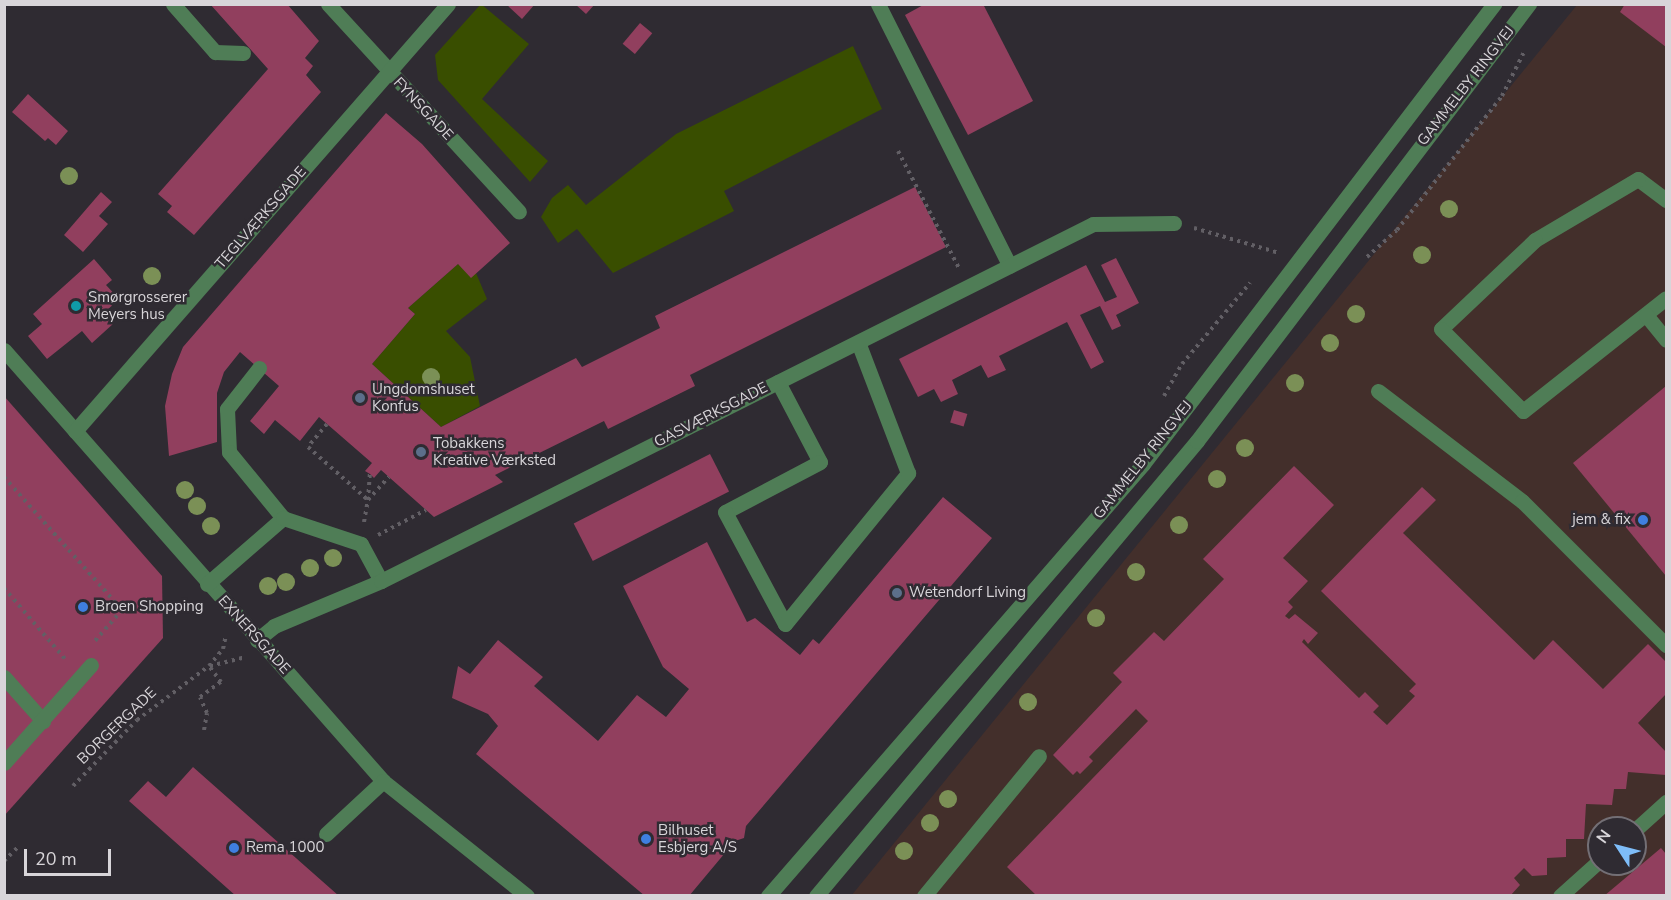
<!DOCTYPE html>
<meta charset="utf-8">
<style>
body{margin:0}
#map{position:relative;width:1671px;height:900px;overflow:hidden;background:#2f2b32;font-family:"Nunito Sans",sans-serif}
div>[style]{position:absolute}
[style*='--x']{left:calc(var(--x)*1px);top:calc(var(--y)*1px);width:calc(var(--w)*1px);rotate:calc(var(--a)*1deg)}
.industrial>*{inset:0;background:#432f2b}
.green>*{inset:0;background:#394e00}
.building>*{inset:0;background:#913f5e;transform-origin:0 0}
.path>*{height:4px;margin-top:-2px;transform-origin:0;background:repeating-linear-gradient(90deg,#625f65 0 3px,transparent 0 7.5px)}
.minor>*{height:15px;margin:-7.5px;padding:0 7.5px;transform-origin:7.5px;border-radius:7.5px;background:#4f7d56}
.trees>*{width:18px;height:18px;margin:-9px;border-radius:50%;background:#7b9056}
.dots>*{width:16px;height:16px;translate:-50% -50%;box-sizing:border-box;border:3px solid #2f2b32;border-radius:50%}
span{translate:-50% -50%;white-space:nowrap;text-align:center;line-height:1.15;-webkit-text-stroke:5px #2f2b32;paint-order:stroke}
.street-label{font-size:15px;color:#d8d5d9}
.poi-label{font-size:15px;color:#d8d5d9}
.left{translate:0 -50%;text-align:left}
.right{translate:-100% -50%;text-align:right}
.frame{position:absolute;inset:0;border:6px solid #d8d5d9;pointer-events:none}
.north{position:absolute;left:1587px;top:816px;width:60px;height:60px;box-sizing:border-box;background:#2f2b32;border:2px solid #736f75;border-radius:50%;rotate:306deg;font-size:16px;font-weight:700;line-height:24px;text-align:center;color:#d8d5d9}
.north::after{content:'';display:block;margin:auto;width:21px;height:27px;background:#7ebdf9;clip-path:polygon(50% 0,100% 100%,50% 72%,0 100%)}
.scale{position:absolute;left:24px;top:849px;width:87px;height:27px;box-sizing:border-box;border:3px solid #d8d5d9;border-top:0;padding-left:8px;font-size:18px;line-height:21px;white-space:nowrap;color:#d8d5d9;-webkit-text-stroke:4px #2f2b32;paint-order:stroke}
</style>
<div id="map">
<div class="industrial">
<div style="clip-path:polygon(evenodd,1577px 5px,1666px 5px,1666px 895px,851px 896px,1577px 5px,1599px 828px,1635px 828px,1635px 864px,1599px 864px,1599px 828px)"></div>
</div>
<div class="green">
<div style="clip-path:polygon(481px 4px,529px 44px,482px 99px,548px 161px,530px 182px,438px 80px,435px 55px)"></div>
<div style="clip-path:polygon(853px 46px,882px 109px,724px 191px,734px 211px,613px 273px,577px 229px,558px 243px,541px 217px,552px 198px,568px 185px,586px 205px,676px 134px)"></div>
<div style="clip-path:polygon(458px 264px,476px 273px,487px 299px,446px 331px,470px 357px,480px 406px,441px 427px,372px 364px,415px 314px,408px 308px)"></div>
</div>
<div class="building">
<div style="clip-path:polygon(210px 4px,287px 4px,319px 41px,305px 58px,313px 66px,306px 75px,321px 92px,194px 235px,167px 212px,172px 206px,158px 194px,268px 69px)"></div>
<div style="clip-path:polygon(506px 4px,535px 4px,522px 19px)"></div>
<div style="clip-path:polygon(575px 4px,595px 4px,586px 14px)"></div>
<div style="clip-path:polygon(925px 4px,983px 4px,1033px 101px,968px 135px,905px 15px)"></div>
<div style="clip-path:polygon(1625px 4px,1666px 4px,1666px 47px,1620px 12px)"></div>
<div style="left:640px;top:23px;width:16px;height:27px;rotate:40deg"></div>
<div style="clip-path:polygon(28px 94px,68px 131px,56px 145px,48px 138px,45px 141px,12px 112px)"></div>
<div style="clip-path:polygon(386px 113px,422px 144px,510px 243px,471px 278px,458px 264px,408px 308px,415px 314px,372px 364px,441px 427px,576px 358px,582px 367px,660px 328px,655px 316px,915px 187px,946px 247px,690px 375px,695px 386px,608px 429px,604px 421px,495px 475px,503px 482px,434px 517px,381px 470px,374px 478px,370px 474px,365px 471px,372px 463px,319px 417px,300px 441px,275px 420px,264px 434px,250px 421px,279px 386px,240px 352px,224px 372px,217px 393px,217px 442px,169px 456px,165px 406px,172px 374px,183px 347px)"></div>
<div style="clip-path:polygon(101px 192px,112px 202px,99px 216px,108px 224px,83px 252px,64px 235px)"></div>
<div style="clip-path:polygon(1116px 258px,1139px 303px,1116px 315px,1121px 326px,1112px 330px,1100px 306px,1080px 315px,1104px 362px,1091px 369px,1067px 322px,999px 356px,1006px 370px,988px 378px,981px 365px,952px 380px,958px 394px,941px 402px,934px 389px,918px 397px,899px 359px,1086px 265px,1105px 302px,1117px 297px,1101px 265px)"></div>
<div style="clip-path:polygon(94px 259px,112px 280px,106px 285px,119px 299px,104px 313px,114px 323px,92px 343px,82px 331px,47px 359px,28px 336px,42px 324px,33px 314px)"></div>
<div style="clip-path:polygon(1666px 386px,1666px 576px,1573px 463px)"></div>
<div style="clip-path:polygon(4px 396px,162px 576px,163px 638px,4px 816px)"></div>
<div style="left:954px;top:410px;width:14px;height:13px;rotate:17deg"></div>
<div style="left:710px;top:454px;width:42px;height:153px;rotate:63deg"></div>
<div style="clip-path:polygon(1294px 466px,1334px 505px,1283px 558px,1308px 581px,1288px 602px,1293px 607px,1285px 616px,1289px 619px,1295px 614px,1318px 633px,1308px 644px,1304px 639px,1302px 642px,1359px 698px,1365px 692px,1379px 706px,1373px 712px,1387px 725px,1415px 696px,1409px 691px,1416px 684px,1321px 591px,1422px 487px,1436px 500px,1403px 533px,1534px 660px,1553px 640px,1603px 689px,1648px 644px,1666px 662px,1666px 694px,1638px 723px,1666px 752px,1666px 775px,1628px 772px,1626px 789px,1614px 789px,1612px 805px,1586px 804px,1584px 839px,1566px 839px,1566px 857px,1547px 858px,1547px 875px,1532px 876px,1524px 868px,1514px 878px,1520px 885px,1510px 896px,1037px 896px,1007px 867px,1148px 721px,1136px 709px,1089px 757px,1093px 761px,1080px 774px,1077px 771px,1073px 775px,1053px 755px,1122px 682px,1113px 673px,1154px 632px,1164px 641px,1224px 579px,1203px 559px)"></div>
<div style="clip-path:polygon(943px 497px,992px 538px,746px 826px,744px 838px,735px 841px,689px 896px,645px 896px,476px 754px,498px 726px,488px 714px,452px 698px,458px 666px,470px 674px,498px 640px,543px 677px,534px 686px,598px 741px,637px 695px,666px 717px,689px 689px,663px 667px,623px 586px,707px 542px,747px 622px,755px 618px,800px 655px,813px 639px,819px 644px)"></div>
<div style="clip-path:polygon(193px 767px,339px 896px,236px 896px,129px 801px,148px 781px,166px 797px)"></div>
<div style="clip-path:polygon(1661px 848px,1666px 854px,1666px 896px,1604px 896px)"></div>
</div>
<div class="path">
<div style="--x:898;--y:151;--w:132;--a:62.5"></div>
<div style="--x:1194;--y:228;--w:89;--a:16.4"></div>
<div style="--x:1367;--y:257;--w:40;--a:-42"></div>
<div style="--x:1397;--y:230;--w:170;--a:-51.9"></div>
<div style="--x:1502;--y:96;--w:51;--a:-63.4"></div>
<div style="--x:1164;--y:396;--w:37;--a:-61"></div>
<div style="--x:1182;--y:364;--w:106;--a:-50"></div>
<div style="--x:327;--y:424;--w:30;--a:130"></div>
<div style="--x:308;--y:447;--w:80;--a:41.5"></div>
<div style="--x:368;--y:500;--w:26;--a:-86"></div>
<div style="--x:4;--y:477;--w:178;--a:48.4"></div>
<div style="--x:122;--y:610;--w:44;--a:131.3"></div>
<div style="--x:364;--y:522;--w:22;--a:-80"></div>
<div style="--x:368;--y:500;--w:31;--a:-48"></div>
<div style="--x:378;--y:535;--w:54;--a:-27.5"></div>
<div style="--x:4;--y:588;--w:95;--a:49.3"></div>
<div style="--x:210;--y:666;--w:36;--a:-14"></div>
<div style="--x:204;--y:730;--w:17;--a:-80"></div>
<div style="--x:207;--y:713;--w:17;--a:-114"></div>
<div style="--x:200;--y:697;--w:26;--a:-36"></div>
<div style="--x:221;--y:682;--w:20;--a:-127"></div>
<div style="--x:73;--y:786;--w:92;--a:-45.9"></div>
<div style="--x:137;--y:720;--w:90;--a:-36.9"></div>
<div style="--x:209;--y:666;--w:22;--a:-51"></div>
<div style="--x:223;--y:649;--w:14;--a:-78"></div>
<div style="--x:4;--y:861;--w:21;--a:-45"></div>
</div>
<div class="minor">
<div style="--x:173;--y:4;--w:64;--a:48.8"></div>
<div style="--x:215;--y:52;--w:28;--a:2"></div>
<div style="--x:328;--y:4;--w:282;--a:47.4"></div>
<div style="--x:878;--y:4;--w:293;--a:63.3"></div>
<div style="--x:1666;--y:200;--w:35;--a:-143"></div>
<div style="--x:1638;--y:179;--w:120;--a:149.4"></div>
<div style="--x:1535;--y:240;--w:129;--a:136.6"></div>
<div style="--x:1441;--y:329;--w:116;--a:45"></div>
<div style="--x:1523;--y:411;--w:182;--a:-38.3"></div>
<div style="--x:1646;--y:315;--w:32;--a:51"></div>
<div style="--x:4;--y:350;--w:574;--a:48.67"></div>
<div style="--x:383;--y:781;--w:184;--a:38.6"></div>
<div style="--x:259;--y:368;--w:52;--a:128"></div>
<div style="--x:227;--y:409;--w:43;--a:87.3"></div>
<div style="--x:229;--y:452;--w:85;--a:50.7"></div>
<div style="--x:778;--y:382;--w:90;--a:62.3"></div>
<div style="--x:820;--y:462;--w:107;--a:152.2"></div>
<div style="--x:725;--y:512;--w:127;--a:61.8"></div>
<div style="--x:785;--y:624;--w:195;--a:-50.8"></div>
<div style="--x:908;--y:473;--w:140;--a:-110.9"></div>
<div style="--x:1378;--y:391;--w:181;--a:37.4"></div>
<div style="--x:1522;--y:501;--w:204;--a:45"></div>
<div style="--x:75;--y:431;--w:567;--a:-48.86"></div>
<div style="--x:207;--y:584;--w:101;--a:-41"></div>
<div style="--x:283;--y:518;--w:82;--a:18.4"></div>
<div style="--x:361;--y:544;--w:42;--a:61.6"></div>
<div style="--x:257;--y:640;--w:22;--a:-39"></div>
<div style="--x:274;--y:626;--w:116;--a:-22.8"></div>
<div style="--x:381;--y:581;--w:796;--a:-26.63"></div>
<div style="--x:1093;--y:224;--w:81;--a:-0.7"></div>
<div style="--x:4;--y:677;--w:59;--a:48.4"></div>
<div style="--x:4;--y:763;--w:131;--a:-48.4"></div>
<div style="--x:1635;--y:830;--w:42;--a:-42.1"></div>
<div style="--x:326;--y:834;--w:78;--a:-42.9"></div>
<div style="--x:768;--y:896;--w:572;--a:-49.04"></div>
<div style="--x:1143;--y:464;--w:579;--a:-52.65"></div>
<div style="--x:816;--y:896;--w:593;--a:-50.06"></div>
<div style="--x:1197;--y:441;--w:549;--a:-52.78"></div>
<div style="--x:924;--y:896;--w:181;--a:-50.6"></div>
<div style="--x:1560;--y:896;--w:52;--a:-41.9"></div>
</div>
<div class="trees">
<div style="left:69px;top:176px"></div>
<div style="left:1449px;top:209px"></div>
<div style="left:1422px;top:255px"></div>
<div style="left:152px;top:276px"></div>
<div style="left:1356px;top:314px"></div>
<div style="left:1330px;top:343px"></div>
<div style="left:431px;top:377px"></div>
<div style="left:1295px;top:383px"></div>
<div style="left:1245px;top:448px"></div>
<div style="left:1217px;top:479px"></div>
<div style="left:185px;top:490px"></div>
<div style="left:197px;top:506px"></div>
<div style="left:1179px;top:525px"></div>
<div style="left:211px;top:526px"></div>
<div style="left:333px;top:558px"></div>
<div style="left:310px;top:568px"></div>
<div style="left:1136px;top:572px"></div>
<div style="left:286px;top:582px"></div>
<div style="left:268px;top:586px"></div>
<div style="left:1096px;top:618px"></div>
<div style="left:1028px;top:702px"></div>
<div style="left:948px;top:799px"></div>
<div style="left:930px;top:823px"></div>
<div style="left:904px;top:851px"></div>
</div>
<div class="dots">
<div style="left:76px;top:306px;background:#0f9aa8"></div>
<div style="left:360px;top:398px;background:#5c6f8a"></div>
<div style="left:421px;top:452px;background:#5c6f8a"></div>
<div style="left:1643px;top:520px;background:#3f7fe0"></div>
<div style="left:897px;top:593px;background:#5c6f8a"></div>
<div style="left:83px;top:607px;background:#3f7fe0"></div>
<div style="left:646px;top:839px;background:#3f7fe0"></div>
<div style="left:234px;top:848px;background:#3f7fe0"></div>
</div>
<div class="street-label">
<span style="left:1466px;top:86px;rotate:-52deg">GAMMELBY RINGVEJ</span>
<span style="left:423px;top:109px;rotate:47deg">FYNSGADE</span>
<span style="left:261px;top:218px;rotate:-49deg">TEGLVÆRKSGADE</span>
<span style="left:711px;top:415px;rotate:-27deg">GASVÆRKSGADE</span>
<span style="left:1143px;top:460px;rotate:-51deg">GAMMELBY RINGVEJ</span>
<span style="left:254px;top:635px;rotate:48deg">EXNERSGADE</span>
<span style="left:117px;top:726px;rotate:-44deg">BORGERGADE</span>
</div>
<div class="poi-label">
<span class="left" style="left:88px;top:306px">Smørgrosserer<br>Meyers hus</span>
<span class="left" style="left:372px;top:398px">Ungdomshuset<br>Konfus</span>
<span class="left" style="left:433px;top:452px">Tobakkens<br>Kreative Værksted</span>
<span class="right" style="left:1631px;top:520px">jem &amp; fix</span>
<span class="left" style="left:909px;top:593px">Wetendorf Living</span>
<span class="left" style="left:95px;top:607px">Broen Shopping</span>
<span class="left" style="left:658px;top:839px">Bilhuset<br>Esbjerg A/S</span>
<span class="left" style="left:246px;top:848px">Rema 1000</span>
</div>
<div class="frame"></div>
<div class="north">N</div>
<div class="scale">20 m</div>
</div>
